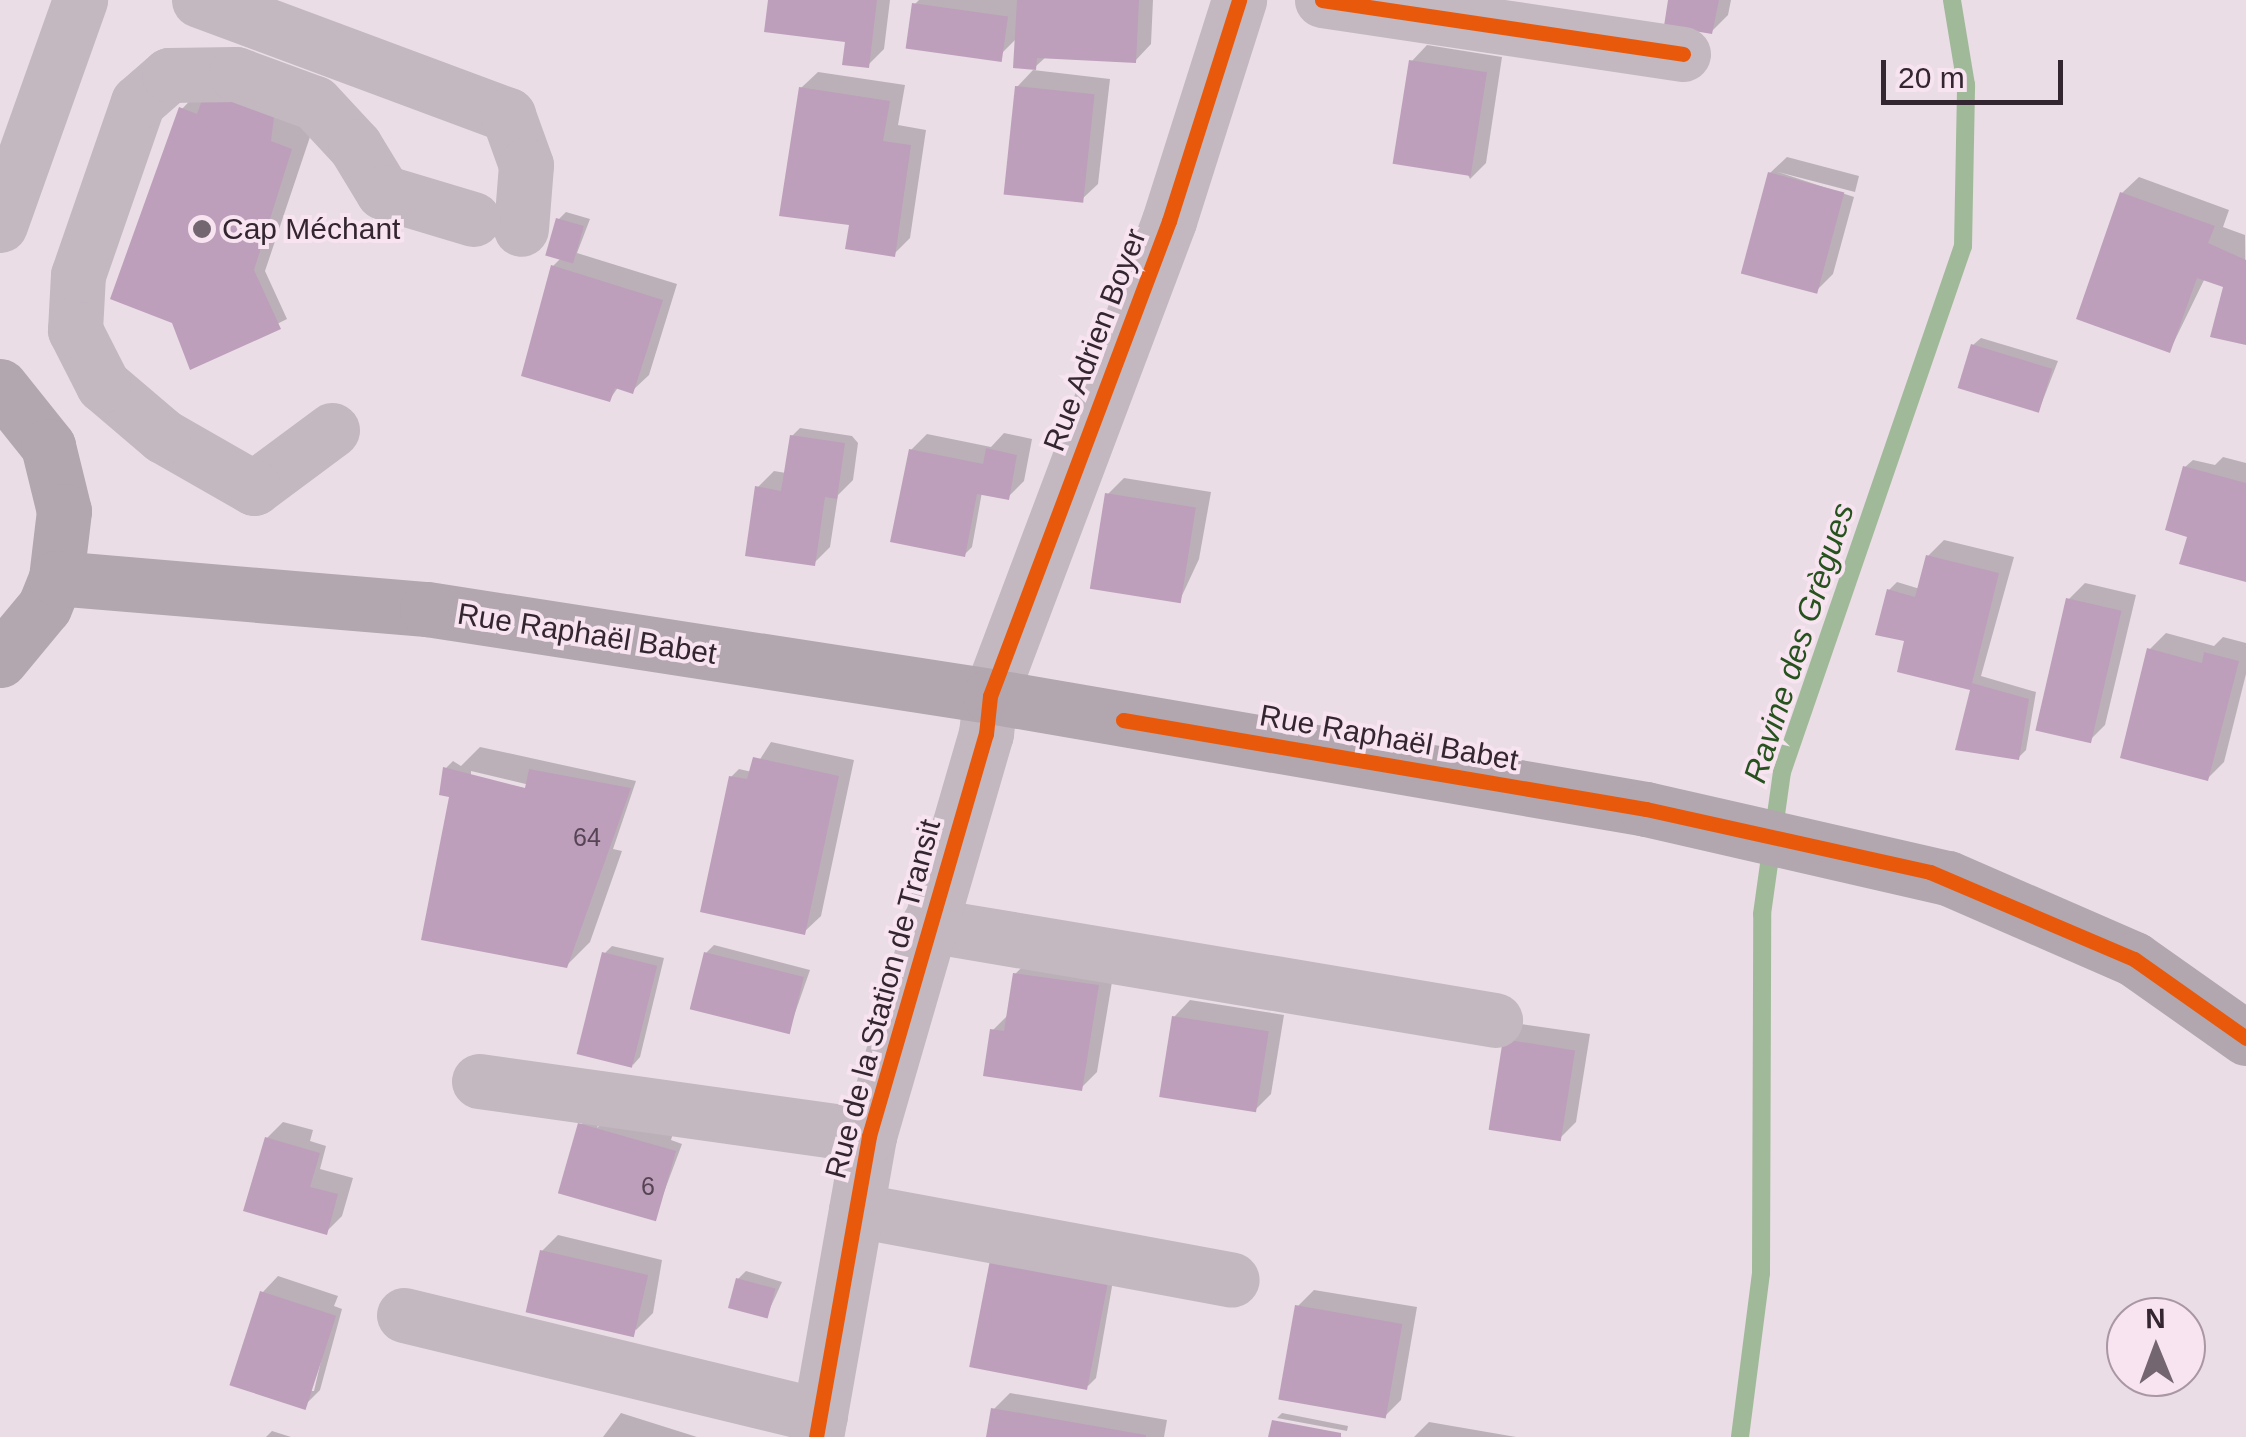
<!DOCTYPE html>
<meta charset="utf-8">
<style>
body{margin:0}
#map{position:relative;width:2246px;height:1437px;overflow:hidden;background:#eadde6;font-family:Arial,sans-serif}
div>[style]{position:absolute}
[style*='--x']{left:calc(var(--x)*1px);top:calc(var(--y)*1px);width:calc(var(--w)*1px);rotate:calc(var(--a)*1deg)}
.shadow>*{inset:0;background:#0003}
.stream>*{height:18px;margin:-9px;padding:0 9px;transform-origin:9px;border-radius:9px;background:#a0ba99}
.building>*{inset:0;background:#bd9fbb;transform-origin:0 0}
.minor>*{height:55px;margin:-27.5px;padding:0 27.5px;transform-origin:27.5px;border-radius:27.5px;background:#c3b7c0}
.major>*{height:55px;margin:-27.5px;padding:0 27.5px;transform-origin:27.5px;border-radius:27.5px;background:#b2a6af}
.cycleway>*{height:15px;margin:-7.5px;padding:0 7.5px;transform-origin:7.5px;border-radius:7.5px;background:#e8590c}
.dots>*{width:28px;height:28px;translate:-50% -50%;box-sizing:border-box;border:5px solid #f8e3f1;border-radius:50%}
span{translate:-50% -50%;white-space:nowrap;text-align:center;line-height:1.15;-webkit-text-stroke:8px #f8e3f1;paint-order:stroke}
.number-label{font-size:25px;color:#564454}
.number-label span{-webkit-text-stroke-width:0}
.poi-label{font-size:30px;color:#332631}
.left{translate:0 -50%;text-align:left}
.street-label{font-size:30px;color:#332631}
.water-label{font-size:32px;color:#25521d;font-style:italic}
.north{position:absolute;left:2106px;top:1297px;width:100px;height:100px;box-sizing:border-box;background:#f8e3f1;border:2px solid #a997a4;border-radius:50%;rotate:359deg;font-size:28px;font-weight:700;line-height:40px;text-align:center;color:#332631}
.north::after{content:'';display:block;margin:auto;width:35px;height:45px;background:#736670;clip-path:polygon(50% 0,100% 100%,50% 72%,0 100%)}
.scale{position:absolute;left:1881px;top:60px;width:182px;height:45px;box-sizing:border-box;border:5px solid #332631;border-top:0;padding-left:12px;font-size:30px;line-height:35px;white-space:nowrap;color:#332631;-webkit-text-stroke:8px #f8e3f1;paint-order:stroke}
</style>
<div id="map">
<div class="shadow">
<div style="clip-path:polygon(770px 0,890px 0,884px 49px,868px 65px,847px 40px)"></div>
<div style="clip-path:polygon(919px 0,1153px 0,1151px 44px,1135px 61px,1047px 56px,1035px 67px,1018px 37px,997px 58px,915px 4px)"></div>
<div style="clip-path:polygon(1671px 0,1731px 0,1728px 15px,1712px 31px)"></div>
<div style="clip-path:polygon(1427px 45px,1502px 57px,1486px 163px,1470px 179px,1411px 62px)"></div>
<div style="clip-path:polygon(1033px 70px,1110px 79px,1098px 184px,1081px 200px,1017px 87px)"></div>
<div style="clip-path:polygon(818px 72px,905px 85px,898px 125px,926px 130px,910px 238px,894px 254px,852px 223px,801px 88px)"></div>
<div style="clip-path:polygon(205px 85px,314px 125px,265px 271px,287px 319px,191px 367px,182px 109px)"></div>
<div style="clip-path:polygon(1787px 157px,1859px 176px,1855px 192px,1778px 172px,1854px 197px,1833px 274px,1817px 290px,1770px 173px)"></div>
<div style="clip-path:polygon(2139px 177px,2229px 210px,2223px 227px,2245px 235px,2246px 342px,2225px 285px,2205px 278px,2170px 350px,2122px 193px)"></div>
<div style="clip-path:polygon(566px 212px,590px 219px,577px 253px,677px 284px,649px 375px,632px 391px,619px 386px,610px 399px,553px 266px,563px 256px,558px 220px)"></div>
<div style="clip-path:polygon(1981px 338px,2058px 361px,2039px 410px,1973px 345px)"></div>
<div style="clip-path:polygon(800px 428px,852px 436px,858px 443px,853px 480px,838px 495px,830px 547px,814px 563px,758px 487px,774px 471px,786px 473px,792px 436px)"></div>
<div style="clip-path:polygon(1004px 433px,1032px 439px,1024px 481px,1008px 497px,982px 492px,972px 547px,964px 555px,911px 450px,927px 434px,991px 447px)"></div>
<div style="clip-path:polygon(2223px 457px,2246px 463px,2246px 580px,2190px 535px,2185px 467px,2193px 460px,2215px 465px)"></div>
<div style="clip-path:polygon(1124px 478px,1211px 492px,1199px 559px,1179px 602px,1108px 494px)"></div>
<div style="clip-path:polygon(1944px 540px,2014px 557px,1981px 676px,2036px 692px,2026px 750px,2018px 758px,1973px 688px,1909px 633px,1889px 590px,1897px 582px,1920px 589px,1928px 556px)"></div>
<div style="clip-path:polygon(2085px 583px,2136px 595px,2105px 725px,2089px 741px,2069px 599px)"></div>
<div style="clip-path:polygon(2166px 633px,2214px 646px,2223px 637px,2246px 643px,2246px 674px,2224px 762px,2208px 778px,2149px 650px)"></div>
<div style="clip-path:polygon(771px 742px,854px 760px,821px 916px,804px 932px,731px 777px,739px 769px,752px 772px)"></div>
<div style="clip-path:polygon(evenodd,480px 747px,636px 781px,613px 849px,622px 851px,590px 942px,566px 966px,453px 789px,445px 769px,453px 761px,461px 766px,480px 747px,471px 771px,538px 787px,537px 791px,471px 776px,471px 771px)"></div>
<div style="clip-path:polygon(714px 945px,810px 970px,788px 1033px,706px 953px)"></div>
<div style="clip-path:polygon(612px 946px,664px 958px,640px 1057px,633px 1065px,604px 954px)"></div>
<div style="clip-path:polygon(1032px 958px,1114px 970px,1097px 1072px,1081px 1088px,993px 1030px,1009px 1014px,1015px 974px)"></div>
<div style="clip-path:polygon(1190px 1000px,1284px 1015px,1271px 1094px,1255px 1110px,1174px 1017px)"></div>
<div style="clip-path:polygon(1521px 1024px,1590px 1034px,1576px 1122px,1560px 1138px,1505px 1040px)"></div>
<div style="clip-path:polygon(613px 1112px,674px 1130px,671px 1140px,682px 1144px,654px 1219px,581px 1125px,588px 1117px,600px 1120px,597px 1128px)"></div>
<div style="clip-path:polygon(283px 1122px,313px 1130px,310px 1141px,326px 1146px,320px 1169px,353px 1178px,342px 1216px,326px 1232px,267px 1138px)"></div>
<div style="clip-path:polygon(558px 1235px,662px 1260px,653px 1313px,636px 1330px,542px 1251px)"></div>
<div style="clip-path:polygon(1087px 1259px,1114px 1275px,1096px 1378px,1088px 1386px)"></div>
<div style="clip-path:polygon(746px 1271px,782px 1282px,766px 1317px,738px 1279px)"></div>
<div style="clip-path:polygon(evenodd,278px 1276px,338px 1296px,334px 1306px,342px 1309px,320px 1390px,304px 1406px,262px 1293px,278px 1276px,328px 1331px,314px 1391px,308px 1391px,328px 1331px)"></div>
<div style="clip-path:polygon(1314px 1290px,1417px 1307px,1401px 1400px,1385px 1416px,1298px 1306px)"></div>
<div style="clip-path:polygon(1010px 1393px,1167px 1420px,1164px 1437px,989px 1437px,993px 1410px)"></div>
<div style="clip-path:polygon(621px 1413px,697px 1437px,603px 1437px)"></div>
<div style="clip-path:polygon(1282px 1413px,1348px 1426px,1347px 1431px,1277px 1418px)"></div>
<div style="clip-path:polygon(1429px 1422px,1516px 1437px,1414px 1437px)"></div>
<div style="clip-path:polygon(272px 1431px,291px 1437px,266px 1437px)"></div>
</div>
<div class="stream">
<div style="--x:1740;--y:1437;--w:165;--a:-82.7"></div>
<div style="--x:1761;--y:1273;--w:359;--a:-89.8"></div>
<div style="--x:1762;--y:914;--w:143;--a:-82"></div>
<div style="--x:1782;--y:772;--w:556;--a:-71.01"></div>
<div style="--x:1963;--y:246;--w:161;--a:-88.9"></div>
<div style="--x:1966;--y:85;--w:86;--a:-99.4"></div>
</div>
<div class="building">
<div style="clip-path:polygon(768px 0,877px 0,869px 68px,842px 65px,845px 42px,764px 32px)"></div>
<div style="clip-path:polygon(1017px 0,1139px 0,1136px 63px,1037px 58px,1036px 70px,1013px 68px)"></div>
<div style="clip-path:polygon(1668px 0,1719px 0,1712px 34px,1664px 26px)"></div>
<div style="left:912px;top:3px;width:97px;height:46px;rotate:8deg"></div>
<div style="left:1409px;top:60px;width:79px;height:105px;rotate:9deg"></div>
<div style="clip-path:polygon(208px 83px,275px 109px,271px 141px,292px 149px,254px 270px,281px 329px,190px 370px,172px 323px,110px 299px,179px 107px,197px 114px)"></div>
<div style="left:1015px;top:86px;width:80px;height:109px;rotate:6deg"></div>
<div style="clip-path:polygon(799px 87px,890px 101px,883px 141px,911px 145px,895px 257px,845px 249px,849px 225px,779px 216px)"></div>
<div style="left:1768px;top:172px;width:79px;height:105px;rotate:15deg"></div>
<div style="clip-path:polygon(2120px 192px,2215px 226px,2208px 243px,2246px 260px,2246px 345px,2210px 337px,2223px 287px,2197px 278px,2170px 353px,2076px 319px)"></div>
<div style="left:556px;top:218px;width:29px;height:39px;rotate:16deg"></div>
<div style="clip-path:polygon(551px 265px,663px 300px,633px 394px,615px 388px,610px 402px,521px 376px)"></div>
<div style="left:1971px;top:344px;width:85px;height:46px;rotate:17deg"></div>
<div style="clip-path:polygon(790px 435px,845px 443px,837px 499px,825px 497px,815px 566px,745px 556px,755px 486px,781px 491px)"></div>
<div style="clip-path:polygon(986px 448px,1017px 455px,1009px 500px,977px 494px,965px 557px,890px 542px,909px 449px,983px 464px)"></div>
<div style="clip-path:polygon(2183px 466px,2246px 483px,2246px 582px,2179px 564px,2187px 537px,2165px 530px)"></div>
<div style="left:1105px;top:493px;width:92px;height:97px;rotate:9deg"></div>
<div style="clip-path:polygon(1926px 555px,1999px 573px,1972px 683px,2029px 699px,2019px 760px,1955px 750px,1970px 690px,1897px 672px,1904px 641px,1875px 635px,1887px 589px,1915px 597px)"></div>
<div style="left:2066px;top:598px;width:57px;height:136px;rotate:13deg"></div>
<div style="clip-path:polygon(2147px 648px,2202px 663px,2204px 652px,2239px 661px,2208px 781px,2120px 758px)"></div>
<div style="clip-path:polygon(753px 757px,839px 776px,805px 935px,700px 912px,729px 776px,747px 779px)"></div>
<div style="clip-path:polygon(443px 767px,525px 788px,529px 769px,631px 788px,567px 968px,421px 940px,449px 797px,439px 795px)"></div>
<div style="left:602px;top:952px;width:57px;height:105px;rotate:14deg"></div>
<div style="left:704px;top:952px;width:103px;height:59px;rotate:14deg"></div>
<div style="clip-path:polygon(1013px 973px,1099px 985px,1082px 1091px,983px 1076px,990px 1029px,1004px 1031px)"></div>
<div style="left:1172px;top:1016px;width:98px;height:82px;rotate:9deg"></div>
<div style="left:1503px;top:1039px;width:73px;height:92px;rotate:9deg"></div>
<div style="left:578px;top:1123px;width:102px;height:73px;rotate:16deg"></div>
<div style="clip-path:polygon(265px 1137px,320px 1153px,310px 1187px,338px 1194px,327px 1235px,243px 1211px)"></div>
<div style="left:540px;top:1250px;width:111px;height:64px;rotate:13deg"></div>
<div style="left:990px;top:1260px;width:120px;height:109px;rotate:11deg"></div>
<div style="left:736px;top:1278px;width:41px;height:31px;rotate:15deg"></div>
<div style="left:260px;top:1291px;width:80px;height:99px;rotate:18deg"></div>
<div style="left:1295px;top:1305px;width:109px;height:96px;rotate:10deg"></div>
<div style="clip-path:polygon(991px 1408px,1146px 1435px,1146px 1437px,986px 1437px)"></div>
<div style="clip-path:polygon(1272px 1420px,1341px 1433px,1341px 1437px,1268px 1437px)"></div>
</div>
<div class="minor">
<div style="--x:199;--y:0;--w:330;--a:20.4"></div>
<div style="--x:508;--y:115;--w:53;--a:70.2"></div>
<div style="--x:526;--y:165;--w:64;--a:94.5"></div>
<div style="--x:1322;--y:0;--w:365;--a:8.5"></div>
<div style="--x:0;--y:225;--w:239;--a:-70.4"></div>
<div style="--x:332;--y:430;--w:97;--a:143.4"></div>
<div style="--x:254;--y:488;--w:105;--a:-150.3"></div>
<div style="--x:163;--y:436;--w:79;--a:-139.6"></div>
<div style="--x:103;--y:385;--w:62;--a:-117"></div>
<div style="--x:75;--y:330;--w:55;--a:-86.9"></div>
<div style="--x:78;--y:275;--w:183;--a:-70.9"></div>
<div style="--x:138;--y:102;--w:41;--a:-41.1"></div>
<div style="--x:169;--y:75;--w:67;--a:-0.9"></div>
<div style="--x:236;--y:74;--w:84;--a:20.2"></div>
<div style="--x:315;--y:103;--w:59;--a:47.1"></div>
<div style="--x:355;--y:146;--w:54;--a:58.7"></div>
<div style="--x:383;--y:192;--w:94;--a:16.7"></div>
<div style="--x:928;--y:925;--w:575;--a:9.51"></div>
<div style="--x:479;--y:1081;--w:394;--a:8"></div>
<div style="--x:856;--y:1210;--w:382;--a:10.5"></div>
<div style="--x:404;--y:1315;--w:428;--a:13.6"></div>
<div style="--x:816;--y:1437;--w:306;--a:-80"></div>
<div style="--x:869;--y:1136;--w:419;--a:-73.8"></div>
<div style="--x:986;--y:734;--w:38;--a:-84"></div>
<div style="--x:990;--y:696;--w:508;--a:-69.35"></div>
<div style="--x:1169;--y:221;--w:232;--a:-72.4"></div>
</div>
<div class="major">
<div style="--x:0;--y:386;--w:77;--a:51.3"></div>
<div style="--x:48;--y:446;--w:67;--a:76.2"></div>
<div style="--x:64;--y:511;--w:67;--a:96.8"></div>
<div style="--x:56;--y:578;--w:31;--a:112"></div>
<div style="--x:44;--y:607;--w:69;--a:129.7"></div>
<div style="--x:56;--y:578;--w:372;--a:4.8"></div>
<div style="--x:427;--y:609;--w:570;--a:8.78"></div>
<div style="--x:990;--y:696;--w:666;--a:9.77"></div>
<div style="--x:1646;--y:809;--w:310;--a:12.9"></div>
<div style="--x:1948;--y:878;--w:203;--a:23.5"></div>
<div style="--x:2134;--y:959;--w:137;--a:35.2"></div>
</div>
<div class="cycleway">
<div style="--x:1322;--y:0;--w:365;--a:8.5"></div>
<div style="--x:1123;--y:720;--w:531;--a:9.66"></div>
<div style="--x:1646;--y:809;--w:291;--a:12.5"></div>
<div style="--x:1930;--y:872;--w:222;--a:23.1"></div>
<div style="--x:2134;--y:959;--w:137;--a:35.2"></div>
<div style="--x:816;--y:1437;--w:306;--a:-80"></div>
<div style="--x:869;--y:1136;--w:419;--a:-73.8"></div>
<div style="--x:986;--y:734;--w:38;--a:-84"></div>
<div style="--x:990;--y:696;--w:508;--a:-69.35"></div>
<div style="--x:1169;--y:221;--w:232;--a:-72.4"></div>
</div>
<div class="dots">
<div style="left:202px;top:229px;background:#736670"></div>
</div>
<div class="number-label">
<span style="left:587px;top:837px">64</span>
<span style="left:648px;top:1186px">6</span>
</div>
<div class="poi-label">
<span class="left" style="left:222px;top:229px">Cap Méchant</span>
</div>
<div class="street-label">
<span style="left:1095px;top:340px;rotate:-69deg">Rue Adrien Boyer</span>
<span style="left:587px;top:634px;rotate:9deg">Rue Raphaël Babet</span>
<span style="left:1389px;top:738px;rotate:10deg">Rue Raphaël Babet</span>
<span style="left:883px;top:999px;rotate:-75deg">Rue de la Station de Transit</span>
</div>
<div class="water-label">
<span style="left:1799px;top:643px;rotate:-72deg">Ravine des Grègues</span>
</div>
<div class="north">N</div>
<div class="scale">20 m</div>
</div>
